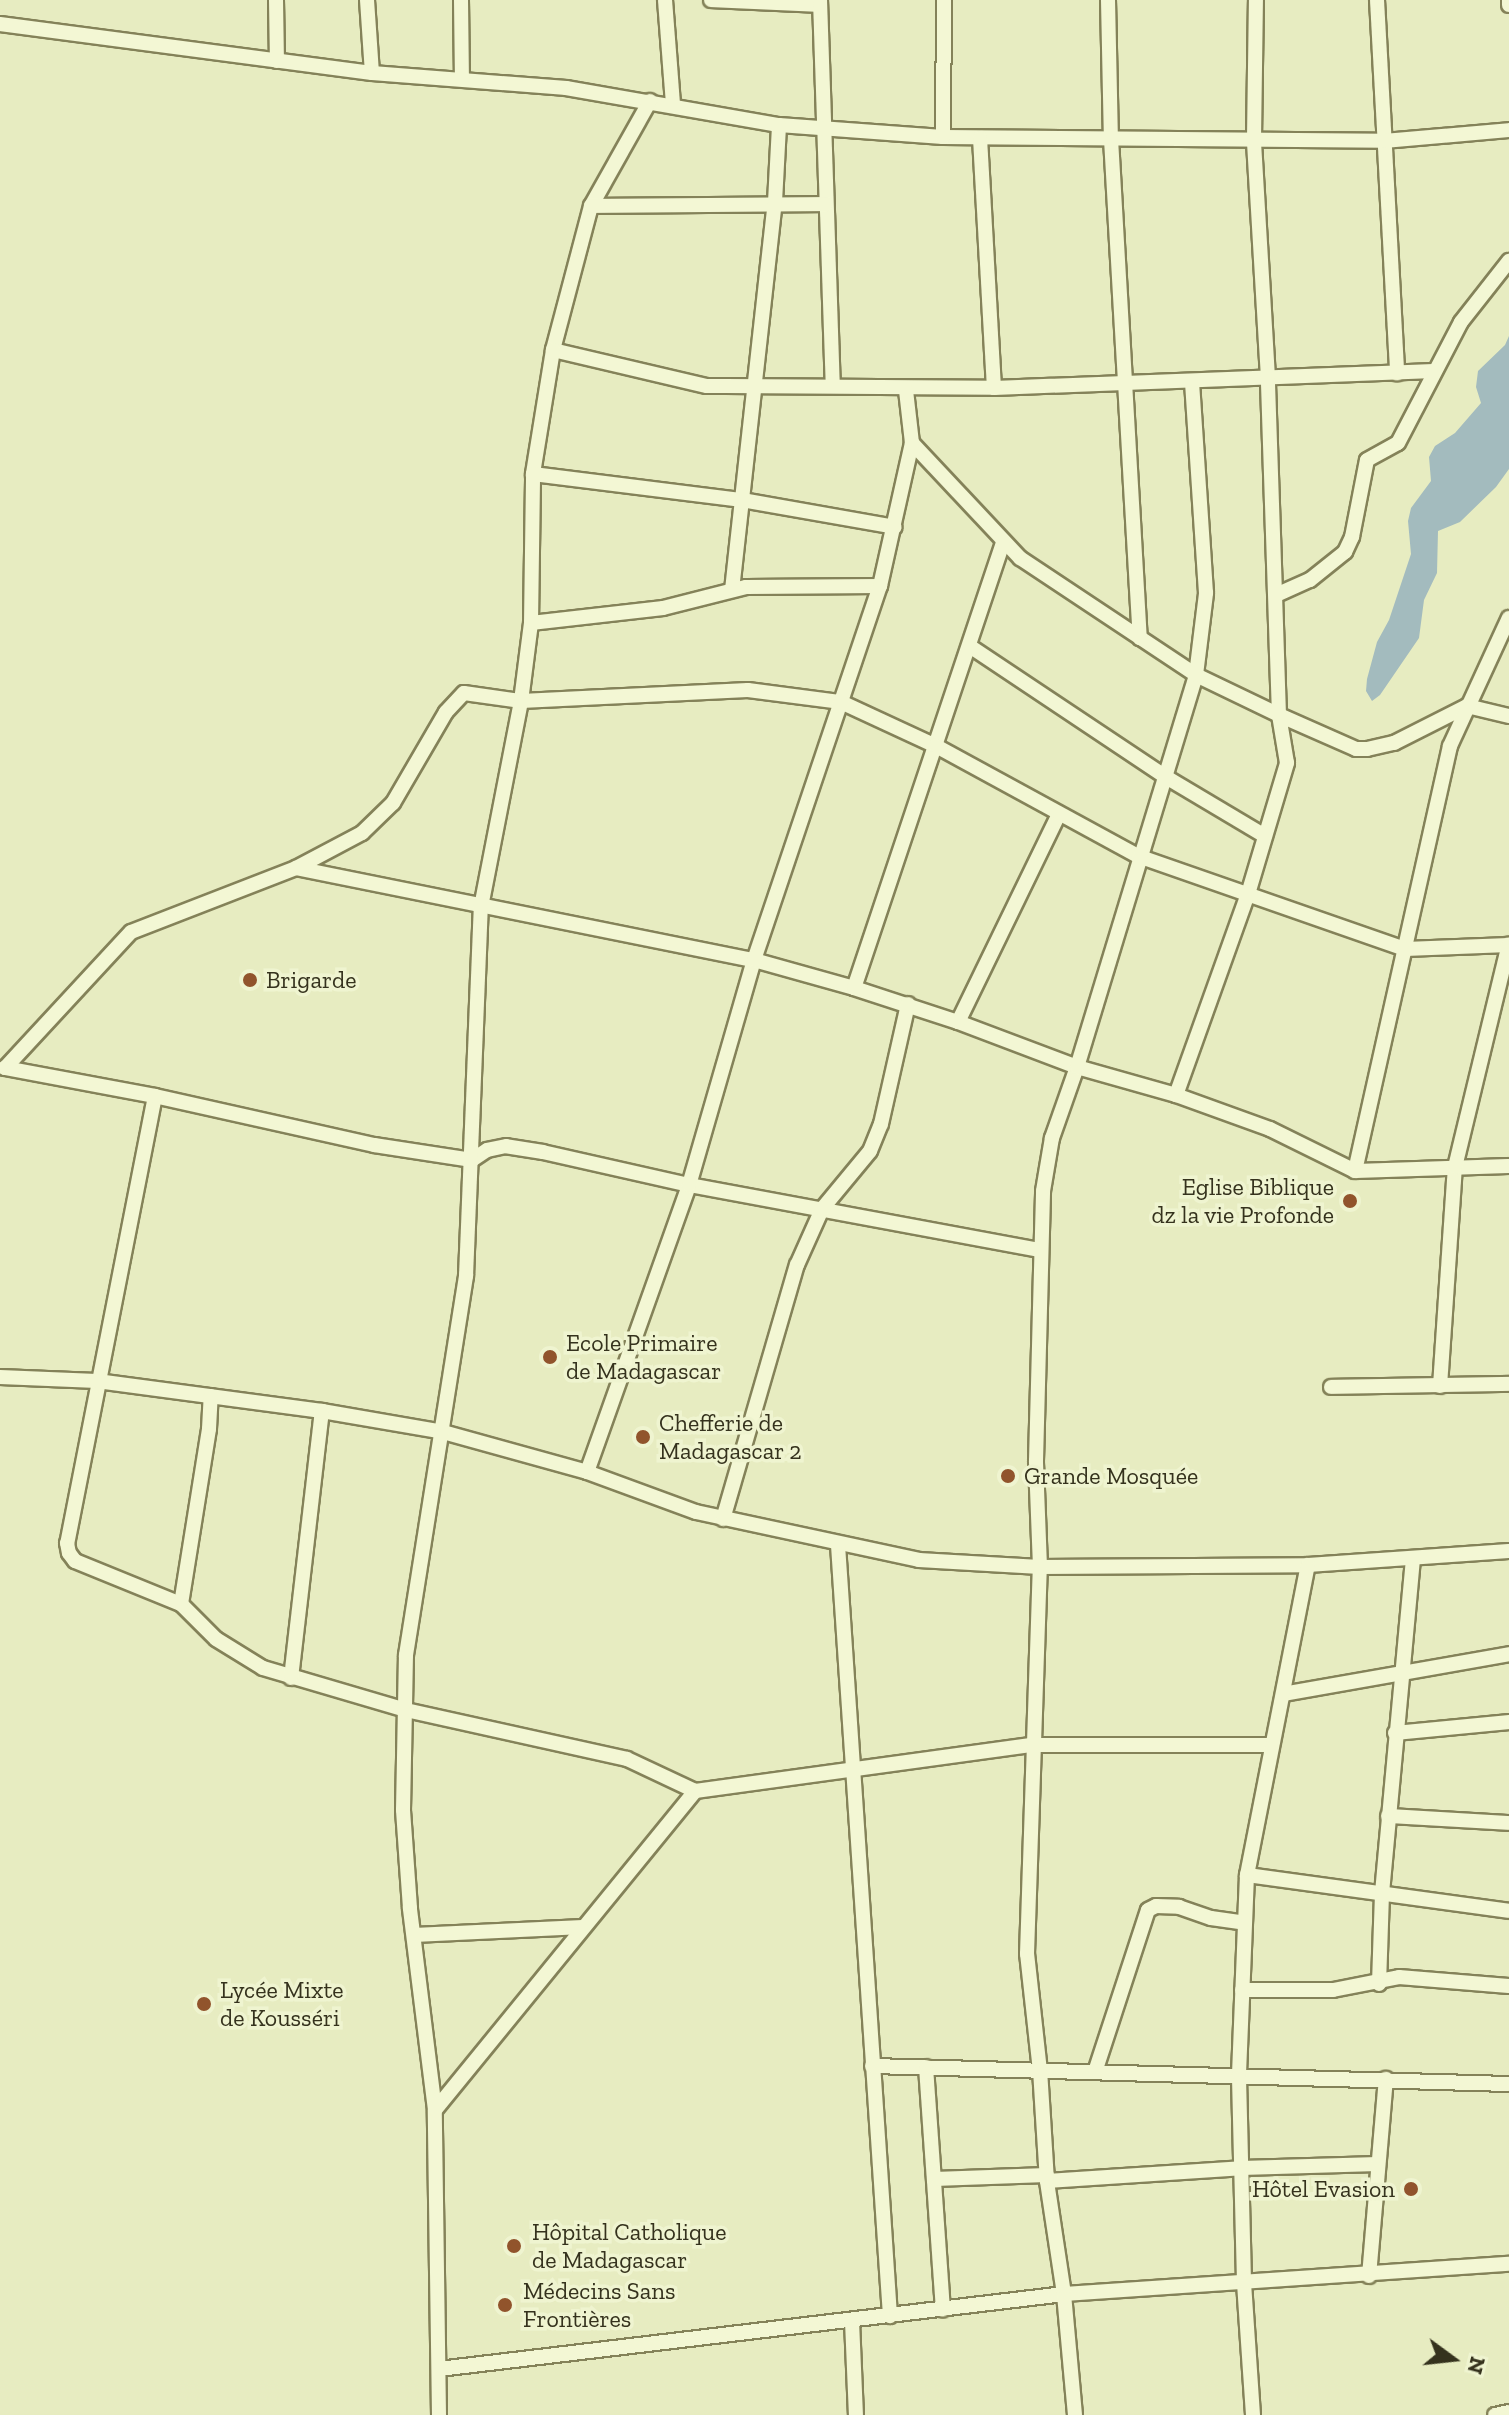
<!DOCTYPE html>
<meta charset="utf-8">
<style>
body{margin:0}
#map{position:relative;width:1509px;height:2415px;overflow:hidden;background:#e7ecc1;font-family:"Zilla Slab",serif}
div>[style]{position:absolute}
[style*='--x']{left:calc(var(--x)*1px);top:calc(var(--y)*1px);width:calc(var(--w)*1px);rotate:calc(var(--a)*1deg)}
.water>*{inset:0;background:#a3bbbe}
.roads{filter:drop-shadow(2px 0 #848259) drop-shadow(-2px 0 #848259) drop-shadow(0 2px #848259) drop-shadow(0 -2px #848259)}
.minor>*{height:14px;margin:-7px;padding:0 7px;transform-origin:7px;border-radius:7px;background:#f3f7d4}
.dots>*{width:22px;height:22px;translate:-50% -50%;box-sizing:border-box;border:4px solid #eff4d0;border-radius:50%}
span{translate:-50% -50%;white-space:nowrap;text-align:center;line-height:1.15;-webkit-text-stroke:7px #eff4d0;paint-order:stroke}
.poi-label{font-size:24px;color:#35321d}
.left{translate:0 -50%;text-align:left}
.right{translate:-100% -50%;text-align:right}
.north{position:absolute;left:1413px;top:2319px;width:80px;height:80px;-webkit-text-stroke:6px #eff4d0;paint-order:stroke;rotate:105deg;font-size:22px;font-weight:700;line-height:32px;text-align:center;color:#35321d}
.north::after{content:'';display:block;margin:auto;width:28px;height:36px;background:#35321d;clip-path:polygon(50% 0,100% 100%,50% 72%,0 100%)}
</style>
<div id="map">
<div class="water">
<div style="clip-path:polygon(1509px 336px,1509px 469px,1496px 487px,1460px 522px,1438px 531px,1437px 573px,1424px 600px,1419px 638px,1380px 695px,1372px 701px,1366px 691px,1367px 679px,1377px 642px,1389px 620px,1411px 554px,1408px 521px,1411px 508px,1431px 481px,1429px 457px,1435px 446px,1455px 433px,1481px 403px,1476px 387px,1478px 371px,1505px 345px)"></div>
</div>
<div class="roads">
<div class="minor">
<div style="--x:276;--y:0;--w:61;--a:89.1"></div>
<div style="--x:367;--y:0;--w:73;--a:86.1"></div>
<div style="--x:461;--y:0;--w:79;--a:89.3"></div>
<div style="--x:665;--y:0;--w:105;--a:85.6"></div>
<div style="--x:711;--y:0;--w:109;--a:2.6"></div>
<div style="--x:820;--y:0;--w:385;--a:88.1"></div>
<div style="--x:1108;--y:0;--w:139;--a:88.8"></div>
<div style="--x:1111;--y:139;--w:500;--a:86.7"></div>
<div style="--x:1377;--y:0;--w:374;--a:86.9"></div>
<div style="--x:1509;--y:0;--w:5;--a:90"></div>
<div style="--x:0;--y:24;--w:375;--a:7.5"></div>
<div style="--x:372;--y:73;--w:195;--a:4.4"></div>
<div style="--x:566;--y:88;--w:216;--a:9.9"></div>
<div style="--x:779;--y:125;--w:164;--a:4.2"></div>
<div style="--x:943;--y:137;--w:441;--a:0.5"></div>
<div style="--x:1384;--y:141;--w:125;--a:-5"></div>
<div style="--x:650;--y:101;--w:120;--a:119.3"></div>
<div style="--x:591;--y:206;--w:149;--a:104.8"></div>
<div style="--x:553;--y:350;--w:158;--a:13.2"></div>
<div style="--x:707;--y:386;--w:19;--a:0"></div>
<div style="--x:726;--y:386;--w:268;--a:0.4"></div>
<div style="--x:994;--y:388;--w:440;--a:-2.2"></div>
<div style="--x:943;--y:137;--w:137;--a:-89.6"></div>
<div style="--x:980;--y:138;--w:250;--a:86.8"></div>
<div style="--x:591;--y:206;--w:235;--a:-0.5"></div>
<div style="--x:553;--y:350;--w:126;--a:99.2"></div>
<div style="--x:533;--y:474;--w:211;--a:7.1"></div>
<div style="--x:742;--y:500;--w:155;--a:10"></div>
<div style="--x:912;--y:443;--w:158;--a:46.8"></div>
<div style="--x:1020;--y:558;--w:211;--a:33.6"></div>
<div style="--x:1196;--y:675;--w:92;--a:25.7"></div>
<div style="--x:1279;--y:715;--w:84;--a:23.8"></div>
<div style="--x:1356;--y:749;--w:11;--a:0"></div>
<div style="--x:1367;--y:749;--w:28;--a:-13"></div>
<div style="--x:1394;--y:743;--w:82;--a:-26.9"></div>
<div style="--x:1467;--y:706;--w:43;--a:13.4"></div>
<div style="--x:732;--y:590;--w:390;--a:-83.7"></div>
<div style="--x:775;--y:202;--w:77;--a:-87"></div>
<div style="--x:1276;--y:595;--w:37;--a:-24"></div>
<div style="--x:1310;--y:580;--w:45;--a:-38.7"></div>
<div style="--x:1345;--y:552;--w:17;--a:-65"></div>
<div style="--x:1352;--y:537;--w:78;--a:-79"></div>
<div style="--x:1367;--y:460;--w:35;--a:-29"></div>
<div style="--x:1398;--y:443;--w:136;--a:-62.5"></div>
<div style="--x:1461;--y:322;--w:78;--a:-51.8"></div>
<div style="--x:531;--y:623;--w:133;--a:-6.5"></div>
<div style="--x:663;--y:608;--w:86;--a:-14.2"></div>
<div style="--x:746;--y:587;--w:134;--a:-0.4"></div>
<div style="--x:971;--y:647;--w:234;--a:33.7"></div>
<div style="--x:1166;--y:777;--w:115;--a:30.8"></div>
<div style="--x:296;--y:868;--w:467;--a:11.4"></div>
<div style="--x:754;--y:960;--w:104;--a:15.6"></div>
<div style="--x:854;--y:988;--w:109;--a:18.1"></div>
<div style="--x:958;--y:1022;--w:127;--a:20.7"></div>
<div style="--x:1077;--y:1067;--w:103;--a:15.8"></div>
<div style="--x:1176;--y:1095;--w:100;--a:19.9"></div>
<div style="--x:1270;--y:1129;--w:95;--a:26.3"></div>
<div style="--x:1355;--y:1171;--w:154;--a:-1.9"></div>
<div style="--x:854;--y:988;--w:469;--a:-71.5"></div>
<div style="--x:958;--y:1022;--w:229;--a:-64.1"></div>
<div style="--x:1176;--y:1095;--w:214;--a:-70.3"></div>
<div style="--x:1248;--y:894;--w:137;--a:-73.4"></div>
<div style="--x:1287;--y:763;--w:49;--a:-99.5"></div>
<div style="--x:1279;--y:715;--w:337;--a:-91.9"></div>
<div style="--x:1268;--y:378;--w:239;--a:-93.4"></div>
<div style="--x:1254;--y:139;--w:139;--a:-89.2"></div>
<div style="--x:155;--y:1096;--w:456;--a:101.1"></div>
<div style="--x:67;--y:1543;--w:10;--a:79"></div>
<div style="--x:69;--y:1553;--w:10;--a:53"></div>
<div style="--x:75;--y:1561;--w:114;--a:22.1"></div>
<div style="--x:181;--y:1604;--w:49;--a:45"></div>
<div style="--x:216;--y:1639;--w:55;--a:31.7"></div>
<div style="--x:263;--y:1668;--w:149;--a:16.4"></div>
<div style="--x:406;--y:1710;--w:226;--a:12.5"></div>
<div style="--x:627;--y:1759;--w:75;--a:25.2"></div>
<div style="--x:1355;--y:1171;--w:435;--a:-77.4"></div>
<div style="--x:1450;--y:746;--w:141;--a:-65.3"></div>
<div style="--x:1040;--y:1250;--w:357;--a:-169.5"></div>
<div style="--x:689;--y:1185;--w:150;--a:-167.3"></div>
<div style="--x:543;--y:1152;--w:37;--a:-171"></div>
<div style="--x:506;--y:1146;--w:19;--a:168"></div>
<div style="--x:487;--y:1150;--w:18;--a:146"></div>
<div style="--x:472;--y:1160;--w:99;--a:-171.3"></div>
<div style="--x:374;--y:1145;--w:224;--a:-167.4"></div>
<div style="--x:155;--y:1096;--w:153;--a:-169.4"></div>
<div style="--x:5;--y:1068;--w:185;--a:-47.2"></div>
<div style="--x:131;--y:932;--w:177;--a:-21.2"></div>
<div style="--x:296;--y:868;--w:75;--a:-27.9"></div>
<div style="--x:362;--y:833;--w:43;--a:-44.1"></div>
<div style="--x:393;--y:803;--w:105;--a:-59.8"></div>
<div style="--x:446;--y:712;--w:26;--a:-47"></div>
<div style="--x:464;--y:693;--w:58;--a:8"></div>
<div style="--x:521;--y:701;--w:227;--a:-2.8"></div>
<div style="--x:748;--y:690;--w:94;--a:7.4"></div>
<div style="--x:841;--y:702;--w:105;--a:24.9"></div>
<div style="--x:936;--y:746;--w:230;--a:28.6"></div>
<div style="--x:1138;--y:856;--w:283;--a:19.2"></div>
<div style="--x:1405;--y:949;--w:104;--a:-2.2"></div>
<div style="--x:0;--y:1377;--w:97;--a:2.4"></div>
<div style="--x:97;--y:1381;--w:227;--a:7.6"></div>
<div style="--x:322;--y:1411;--w:123;--a:9.8"></div>
<div style="--x:443;--y:1432;--w:149;--a:15.5"></div>
<div style="--x:587;--y:1472;--w:116;--a:20.2"></div>
<div style="--x:696;--y:1512;--w:228;--a:12.1"></div>
<div style="--x:919;--y:1560;--w:121;--a:3.3"></div>
<div style="--x:1040;--y:1567;--w:268;--a:-0.4"></div>
<div style="--x:1308;--y:1565;--w:201;--a:-4"></div>
<div style="--x:1440;--y:1386;--w:220;--a:-86.1"></div>
<div style="--x:1455;--y:1167;--w:229;--a:-76.4"></div>
<div style="--x:1331;--y:1387;--w:178;--a:-1"></div>
<div style="--x:587;--y:1472;--w:305;--a:-70.4"></div>
<div style="--x:689;--y:1185;--w:234;--a:-73.9"></div>
<div style="--x:754;--y:960;--w:395;--a:-71.4"></div>
<div style="--x:880;--y:586;--w:147;--a:-77.4"></div>
<div style="--x:912;--y:443;--w:53;--a:-96.5"></div>
<div style="--x:723;--y:1519;--w:265;--a:-73.8"></div>
<div style="--x:797;--y:1265;--w:61;--a:-65.9"></div>
<div style="--x:822;--y:1209;--w:75;--a:-50.4"></div>
<div style="--x:870;--y:1151;--w:29;--a:-68"></div>
<div style="--x:881;--y:1124;--w:123;--a:-77.3"></div>
<div style="--x:838;--y:1545;--w:773;--a:86.14"></div>
<div style="--x:181;--y:1604;--w:177;--a:-80.9"></div>
<div style="--x:209;--y:1429;--w:33;--a:-87"></div>
<div style="--x:291;--y:1678;--w:269;--a:-83.4"></div>
<div style="--x:1283;--y:1694;--w:230;--a:-10"></div>
<div style="--x:1395;--y:1733;--w:115;--a:-5.5"></div>
<div style="--x:1388;--y:1816;--w:121;--a:3.3"></div>
<div style="--x:1247;--y:1875;--w:264;--a:7.8"></div>
<div style="--x:414;--y:1935;--w:169;--a:-2.7"></div>
<div style="--x:1379;--y:1984;--w:91;--a:-88.1"></div>
<div style="--x:1382;--y:1893;--w:336;--a:-84.7"></div>
<div style="--x:1242;--y:1990;--w:91;--a:0"></div>
<div style="--x:1333;--y:1990;--w:67;--a:-11.1"></div>
<div style="--x:1399;--y:1977;--w:110;--a:4.7"></div>
<div style="--x:872;--y:2066;--w:637;--a:1.62"></div>
<div style="--x:926;--y:2067;--w:243;--a:86"></div>
<div style="--x:1095;--y:2072;--w:170;--a:-71.9"></div>
<div style="--x:1148;--y:1910;--w:9;--a:-27"></div>
<div style="--x:1156;--y:1906;--w:23;--a:2"></div>
<div style="--x:1179;--y:1907;--w:34;--a:19"></div>
<div style="--x:1211;--y:1918;--w:34;--a:8"></div>
<div style="--x:435;--y:2110;--w:412;--a:-50.8"></div>
<div style="--x:695;--y:1791;--w:341;--a:-7.8"></div>
<div style="--x:1033;--y:1745;--w:238;--a:0"></div>
<div style="--x:934;--y:2179;--w:113;--a:-2"></div>
<div style="--x:1047;--y:2181;--w:194;--a:-3.8"></div>
<div style="--x:1241;--y:2168;--w:137;--a:-1.7"></div>
<div style="--x:1369;--y:2276;--w:198;--a:-85.1"></div>
<div style="--x:852;--y:2321;--w:94;--a:87.6"></div>
<div style="--x:439;--y:2369;--w:629;--a:-6.84"></div>
<div style="--x:1064;--y:2294;--w:446;--a:-3.9"></div>
<div style="--x:439;--y:2415;--w:305;--a:-90.8"></div>
<div style="--x:435;--y:2110;--w:204;--a:-97.1"></div>
<div style="--x:410;--y:1908;--w:98;--a:-94.1"></div>
<div style="--x:403;--y:1810;--w:155;--a:-88.9"></div>
<div style="--x:406;--y:1655;--w:384;--a:-81"></div>
<div style="--x:466;--y:1276;--w:369;--a:-87.7"></div>
<div style="--x:481;--y:907;--w:210;--a:-79"></div>
<div style="--x:521;--y:701;--w:79;--a:-82.7"></div>
<div style="--x:531;--y:623;--w:149;--a:-89.2"></div>
<div style="--x:1075;--y:2415;--w:121;--a:-95.2"></div>
<div style="--x:1064;--y:2294;--w:114;--a:-98.6"></div>
<div style="--x:1047;--y:2181;--w:110;--a:-93.6"></div>
<div style="--x:1040;--y:2071;--w:118;--a:-96.3"></div>
<div style="--x:1027;--y:1954;--w:387;--a:-88.1"></div>
<div style="--x:1040;--y:1567;--w:106;--a:-92.2"></div>
<div style="--x:1036;--y:1461;--w:270;--a:-88.5"></div>
<div style="--x:1043;--y:1191;--w:54;--a:-80.4"></div>
<div style="--x:1052;--y:1138;--w:75;--a:-70.6"></div>
<div style="--x:1077;--y:1067;--w:410;--a:-73.1"></div>
<div style="--x:1196;--y:675;--w:83;--a:-83"></div>
<div style="--x:1206;--y:593;--w:212;--a:-93.8"></div>
<div style="--x:1253;--y:2415;--w:133;--a:-93.9"></div>
<div style="--x:1244;--y:2282;--w:208;--a:-91.4"></div>
<div style="--x:1239;--y:2074;--w:199;--a:-87.7"></div>
<div style="--x:1247;--y:1875;--w:316;--a:-78.9"></div>
<div style="--x:1495;--y:2415;--w:14;--a:-12"></div>
</div>
</div>
<div class="dots">
<div style="left:250px;top:980px;background:#91542c"></div>
<div style="left:1350px;top:1201px;background:#91542c"></div>
<div style="left:550px;top:1357px;background:#91542c"></div>
<div style="left:643px;top:1437px;background:#91542c"></div>
<div style="left:1008px;top:1476px;background:#91542c"></div>
<div style="left:204px;top:2004px;background:#91542c"></div>
<div style="left:1411px;top:2189px;background:#91542c"></div>
<div style="left:514px;top:2246px;background:#91542c"></div>
<div style="left:505px;top:2305px;background:#91542c"></div>
</div>
<div class="poi-label">
<span class="left" style="left:266px;top:980px">Brigarde</span>
<span class="right" style="left:1334px;top:1201px">Eglise Biblique<br>dz la vie Profonde</span>
<span class="left" style="left:566px;top:1357px">Ecole Primaire<br>de Madagascar</span>
<span class="left" style="left:659px;top:1437px">Chefferie de<br>Madagascar 2</span>
<span class="left" style="left:1024px;top:1476px">Grande Mosquée</span>
<span class="left" style="left:220px;top:2004px">Lycée Mixte<br>de Kousséri</span>
<span class="right" style="left:1395px;top:2189px">Hôtel Evasion</span>
<span class="left" style="left:532px;top:2246px">Hôpital Catholique<br>de Madagascar</span>
<span class="left" style="left:523px;top:2305px">Médecins Sans<br>Frontières</span>
</div>
<div class="north">N</div>
</div>
